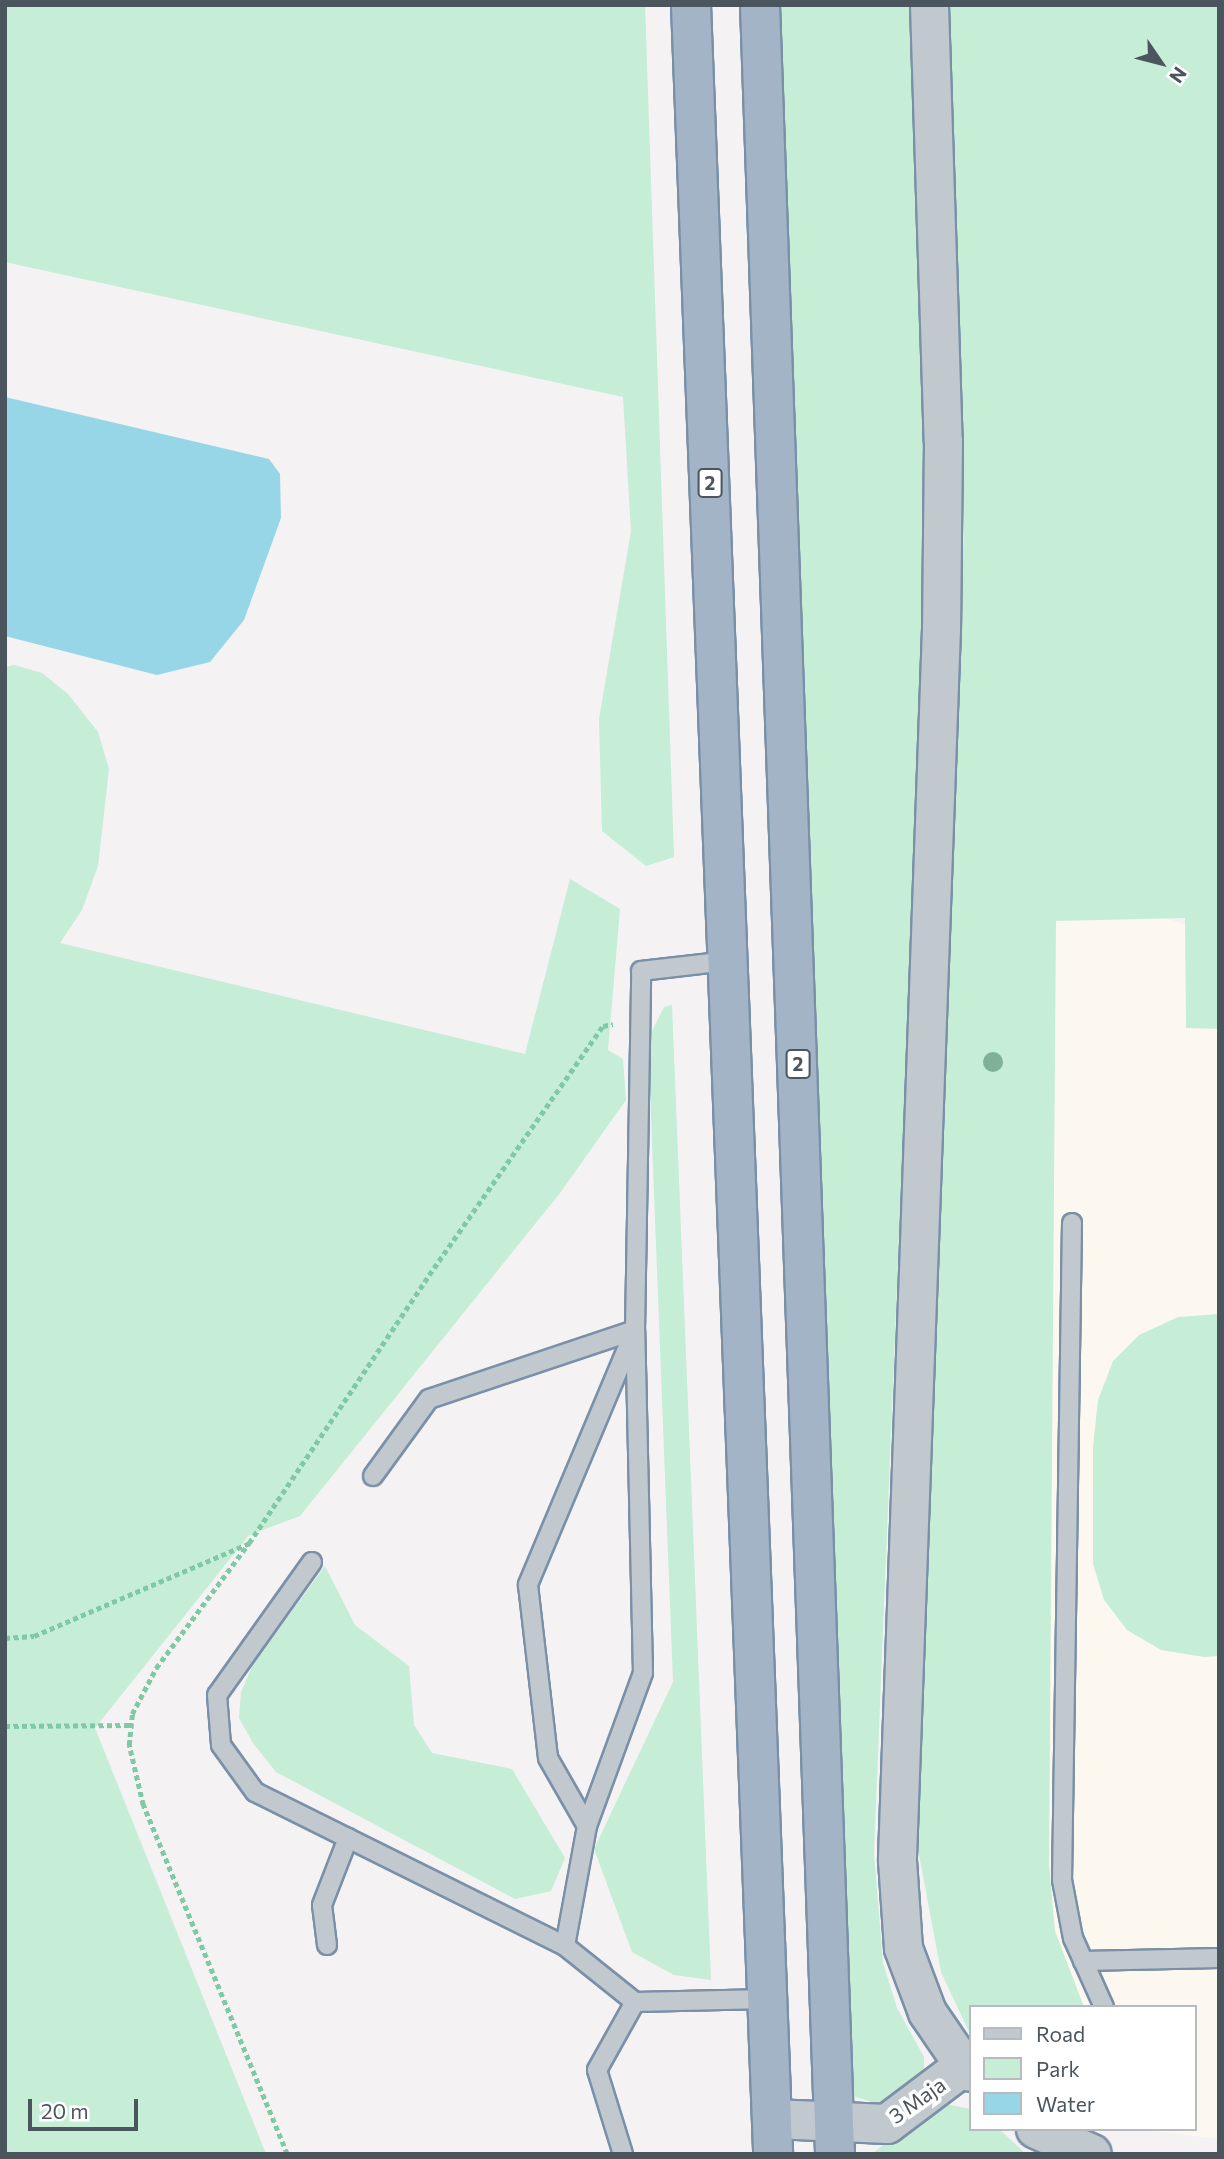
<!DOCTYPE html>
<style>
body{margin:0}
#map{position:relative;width:1224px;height:2159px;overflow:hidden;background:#f4f2f3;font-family:Commissioner,sans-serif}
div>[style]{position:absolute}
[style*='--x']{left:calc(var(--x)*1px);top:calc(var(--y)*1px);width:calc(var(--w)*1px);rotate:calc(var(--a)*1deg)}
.commercial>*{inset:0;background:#fcf8ef}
.green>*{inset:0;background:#c6edd5}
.water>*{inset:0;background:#97d6e6}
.path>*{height:4.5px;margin-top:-2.25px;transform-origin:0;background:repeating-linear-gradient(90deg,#80c9a5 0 5px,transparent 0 8.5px)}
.roads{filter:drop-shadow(2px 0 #7a90a8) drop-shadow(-2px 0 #7a90a8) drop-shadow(0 2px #7a90a8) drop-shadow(0 -2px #7a90a8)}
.service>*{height:18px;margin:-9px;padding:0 9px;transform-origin:9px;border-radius:9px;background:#c1c9cf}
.minor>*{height:37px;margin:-18.5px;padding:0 18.5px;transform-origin:18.5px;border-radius:18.5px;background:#c1c9cf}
.tertiary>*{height:38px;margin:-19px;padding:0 19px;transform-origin:19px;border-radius:19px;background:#c1c9cf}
.trunk>*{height:38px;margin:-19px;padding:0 19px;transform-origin:19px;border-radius:19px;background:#a2b4c5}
.trees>*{width:20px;height:20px;margin:-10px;border-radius:50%;background:#7fb198}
span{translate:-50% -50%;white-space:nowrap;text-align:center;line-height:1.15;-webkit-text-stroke:7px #fff;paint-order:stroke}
.shield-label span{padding:2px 5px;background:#fff;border:2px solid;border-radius:5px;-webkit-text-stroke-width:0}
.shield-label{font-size:19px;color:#4b555e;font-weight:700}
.street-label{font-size:21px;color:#4b555e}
.frame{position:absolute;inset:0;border:7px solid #4b555e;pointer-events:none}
.legend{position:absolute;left:969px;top:2005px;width:228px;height:126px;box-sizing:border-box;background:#fff;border:2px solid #b7bbbf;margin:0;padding:9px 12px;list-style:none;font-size:21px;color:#4b555e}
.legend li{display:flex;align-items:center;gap:14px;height:35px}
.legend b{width:35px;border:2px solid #b7bbbf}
.north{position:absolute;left:1126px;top:28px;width:70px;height:70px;-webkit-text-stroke:5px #fff;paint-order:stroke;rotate:125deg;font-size:19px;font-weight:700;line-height:28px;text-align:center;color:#4b555e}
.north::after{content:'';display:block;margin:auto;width:24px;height:32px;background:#4b555e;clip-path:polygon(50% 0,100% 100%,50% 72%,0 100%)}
.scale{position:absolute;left:28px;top:2099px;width:110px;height:32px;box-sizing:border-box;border:4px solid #4b555e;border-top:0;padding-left:9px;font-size:21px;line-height:24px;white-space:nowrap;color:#4b555e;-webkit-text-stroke:5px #fff;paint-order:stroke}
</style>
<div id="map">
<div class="commercial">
<div style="clip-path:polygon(1003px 852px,1219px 939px,1219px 2139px,1136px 2129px,1194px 2129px,1194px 2007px,1038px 2007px)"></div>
</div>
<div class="green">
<div style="clip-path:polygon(5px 5px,645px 5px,674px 857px,646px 866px,602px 831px,599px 719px,631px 531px,623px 397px,5px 262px)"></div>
<div style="clip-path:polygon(776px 5px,911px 5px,926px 437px,924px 618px,874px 1853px,883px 1963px,897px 2008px,924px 2057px,924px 2077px,884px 2106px,847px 2094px,840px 1981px,848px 1922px)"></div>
<div style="clip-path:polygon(948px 5px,1219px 5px,1219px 1029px,1186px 1028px,1185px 918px,1056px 921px,1049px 1864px,1055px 1931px,1084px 2007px,970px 2007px,970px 2034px,941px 1972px,918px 1849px,964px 523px)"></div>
<div style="clip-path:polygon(14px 665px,42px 673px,68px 694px,98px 732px,109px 769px,98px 866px,82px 910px,60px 943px,525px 1054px,570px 879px,620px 909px,608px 1050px,623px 1059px,626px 1100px,560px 1193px,300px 1516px,249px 1535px,95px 1728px,266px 2154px,5px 2154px,5px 667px)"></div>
<div style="clip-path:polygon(672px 1005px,711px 1980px,674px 1975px,632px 1952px,594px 1849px,673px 1682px,648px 1039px,664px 1007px)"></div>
<div style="clip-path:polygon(1219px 1314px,1219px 1656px,1204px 1657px,1161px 1650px,1127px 1630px,1104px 1600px,1093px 1564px,1093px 1447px,1098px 1400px,1113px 1361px,1139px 1335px,1178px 1317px)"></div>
<div style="clip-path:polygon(325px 1566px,355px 1625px,409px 1666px,414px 1725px,432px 1753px,512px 1769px,565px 1858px,551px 1891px,515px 1899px,276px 1772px,253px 1743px,239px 1718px,241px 1692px,253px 1664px)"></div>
<div style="clip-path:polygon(946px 2104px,970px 2109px,970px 2129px,999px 2129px,1026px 2154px,872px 2154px,915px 2119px)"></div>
</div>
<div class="water">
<div style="clip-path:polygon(5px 397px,269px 459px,280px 474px,281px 518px,244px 620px,210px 662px,157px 675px,5px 636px)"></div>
</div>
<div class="path">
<div style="--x:5;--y:1638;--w:29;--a:-4"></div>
<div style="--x:34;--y:1636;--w:233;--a:-23.3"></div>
<div style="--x:5;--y:1726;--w:125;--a:-0.5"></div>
<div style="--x:287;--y:2154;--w:378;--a:-112.4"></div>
<div style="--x:143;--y:1805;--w:62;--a:-103.1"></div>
<div style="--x:129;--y:1745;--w:31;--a:-84"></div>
<div style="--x:132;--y:1714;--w:52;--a:-62.4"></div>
<div style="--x:156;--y:1668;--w:156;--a:-53.4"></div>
<div style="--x:249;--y:1543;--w:323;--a:-56.1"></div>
<div style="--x:429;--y:1275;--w:304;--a:-55.1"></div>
<div style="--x:603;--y:1026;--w:10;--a:-11"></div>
</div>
<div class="roads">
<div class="service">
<div style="--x:1072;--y:1223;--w:657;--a:90.87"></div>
<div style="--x:1062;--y:1880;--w:59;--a:79.3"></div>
<div style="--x:1073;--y:1938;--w:76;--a:65.8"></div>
<div style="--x:373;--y:1476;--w:95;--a:-54"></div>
<div style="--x:429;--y:1399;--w:217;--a:-18.5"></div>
<div style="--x:635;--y:1330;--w:277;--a:112.8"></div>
<div style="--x:528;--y:1585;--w:174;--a:83.4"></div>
<div style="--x:548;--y:1758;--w:78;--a:60.2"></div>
<div style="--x:312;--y:1562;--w:163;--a:125.5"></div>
<div style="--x:217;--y:1695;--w:50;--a:85.4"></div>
<div style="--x:221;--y:1745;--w:58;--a:54.1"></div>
<div style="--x:255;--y:1792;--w:346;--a:26.4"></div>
<div style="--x:565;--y:1946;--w:90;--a:38.7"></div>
<div style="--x:635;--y:2002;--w:133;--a:-1.3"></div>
<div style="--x:327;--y:1945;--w:40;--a:-97.1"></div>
<div style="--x:322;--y:1905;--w:72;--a:-68.8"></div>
<div style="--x:565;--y:1946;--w:122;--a:-79.6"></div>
<div style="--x:587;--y:1826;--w:163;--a:-69.9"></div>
<div style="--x:643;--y:1673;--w:343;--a:-91.3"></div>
<div style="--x:635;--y:1330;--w:359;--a:-89"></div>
<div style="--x:641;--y:971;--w:88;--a:-6.6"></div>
<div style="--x:1083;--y:1961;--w:136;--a:-1.3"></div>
<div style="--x:623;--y:2154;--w:88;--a:-107.2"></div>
<div style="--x:597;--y:2070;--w:78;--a:-60.8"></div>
</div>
<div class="minor">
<div style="--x:929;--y:5;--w:436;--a:88.2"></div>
<div style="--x:943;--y:441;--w:187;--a:90.6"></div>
<div style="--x:941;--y:628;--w:1233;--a:92.05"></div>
<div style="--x:897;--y:1860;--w:88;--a:86.1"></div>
<div style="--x:903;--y:1948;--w:68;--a:69.4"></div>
<div style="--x:927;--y:2012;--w:65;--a:55.6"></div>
</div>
<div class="tertiary">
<div style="--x:773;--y:2119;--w:114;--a:2.5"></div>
<div style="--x:887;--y:2124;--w:96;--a:-37"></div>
<div style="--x:964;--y:2066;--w:8;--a:45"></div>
<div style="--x:1036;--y:2129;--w:61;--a:24.1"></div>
</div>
<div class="trunk">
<div style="--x:691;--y:5;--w:2151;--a:87.81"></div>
<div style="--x:760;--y:5;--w:2150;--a:88"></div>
</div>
</div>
<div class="trees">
<div style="left:993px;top:1062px"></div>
</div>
<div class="shield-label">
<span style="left:710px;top:483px">2</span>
<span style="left:798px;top:1064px">2</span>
</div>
<div class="street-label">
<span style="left:917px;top:2100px;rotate:-35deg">3 Maja</span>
</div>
<div class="frame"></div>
<ul class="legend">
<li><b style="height:9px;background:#c1c9cf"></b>Road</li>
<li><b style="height:19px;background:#c6edd5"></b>Park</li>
<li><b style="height:19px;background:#97d6e6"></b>Water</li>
</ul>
<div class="north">N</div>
<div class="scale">20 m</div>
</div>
